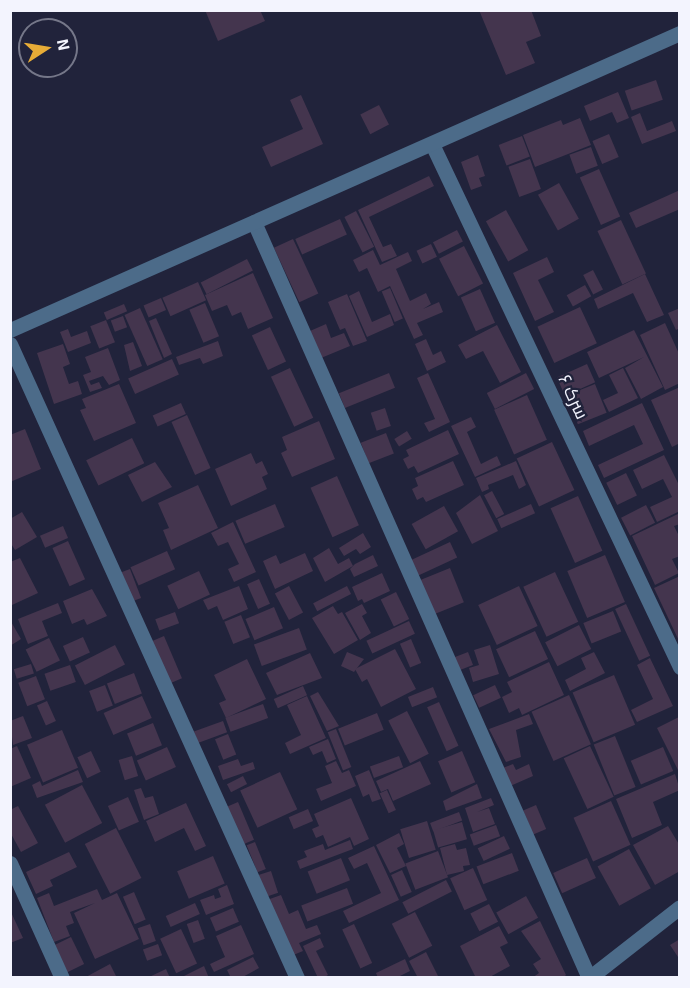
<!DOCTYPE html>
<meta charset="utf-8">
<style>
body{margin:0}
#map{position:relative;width:690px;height:988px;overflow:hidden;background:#21233b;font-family:Georgia,Cairo,serif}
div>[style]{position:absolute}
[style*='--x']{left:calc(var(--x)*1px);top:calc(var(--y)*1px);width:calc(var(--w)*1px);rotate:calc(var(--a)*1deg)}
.building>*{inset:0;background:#44354e;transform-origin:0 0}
.minor>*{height:15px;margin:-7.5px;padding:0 7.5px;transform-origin:7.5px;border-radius:7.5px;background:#4c6b89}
span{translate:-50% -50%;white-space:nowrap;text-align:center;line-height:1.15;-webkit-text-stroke:4.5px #21233b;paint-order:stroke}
.street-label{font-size:18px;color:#f3f4fe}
.frame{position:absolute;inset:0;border:12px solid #f3f4fe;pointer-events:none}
.north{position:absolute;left:18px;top:18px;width:60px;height:60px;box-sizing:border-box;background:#21233b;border:2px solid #757789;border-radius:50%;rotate:78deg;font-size:16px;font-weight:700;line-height:24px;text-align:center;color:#f3f4fe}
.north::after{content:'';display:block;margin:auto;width:21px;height:27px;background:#e7ac37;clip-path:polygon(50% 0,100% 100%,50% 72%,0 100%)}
</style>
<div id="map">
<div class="building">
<div style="clip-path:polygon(205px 10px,260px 10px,265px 21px,218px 41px)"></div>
<div style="clip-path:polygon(479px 10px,531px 10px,541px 36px,526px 42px,535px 63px,506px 75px)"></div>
<div style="left:656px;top:80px;width:21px;height:33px;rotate:71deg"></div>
<div style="clip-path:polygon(618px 92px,629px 118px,617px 123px,612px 112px,590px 121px,584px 106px)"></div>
<div style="clip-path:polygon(301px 95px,323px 144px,271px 167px,262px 147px,303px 129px,290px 100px)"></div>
<div style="left:379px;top:105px;width:22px;height:21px;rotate:63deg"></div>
<div style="clip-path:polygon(640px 113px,647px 131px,672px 121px,676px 131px,642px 144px,631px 117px)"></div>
<div style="clip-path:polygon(580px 118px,591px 145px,535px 167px,523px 135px,561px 120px,563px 125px)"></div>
<div style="left:609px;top:134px;width:25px;height:18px;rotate:67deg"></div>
<div style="left:522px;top:136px;width:22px;height:25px;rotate:69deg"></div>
<div style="left:591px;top:147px;width:20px;height:23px;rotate:70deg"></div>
<div style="clip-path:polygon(478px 155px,485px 176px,479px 178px,482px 186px,471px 190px,461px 162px)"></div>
<div style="left:530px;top:159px;width:32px;height:23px;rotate:70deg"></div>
<div style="left:599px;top:169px;width:52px;height:21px;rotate:66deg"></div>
<div style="clip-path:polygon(429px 176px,434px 186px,369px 217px,383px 247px,391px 244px,397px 256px,382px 262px,358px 210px)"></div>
<div style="left:559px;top:183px;width:41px;height:24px;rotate:61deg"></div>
<div style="clip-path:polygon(680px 190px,680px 209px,636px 228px,629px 213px)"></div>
<div style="left:506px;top:210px;width:46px;height:23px;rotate:61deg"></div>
<div style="left:356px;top:211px;width:40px;height:13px;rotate:63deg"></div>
<div style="left:340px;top:219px;width:17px;height:49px;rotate:66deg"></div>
<div style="left:621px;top:220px;width:59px;height:26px;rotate:65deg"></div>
<div style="left:457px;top:230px;width:13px;height:27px;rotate:63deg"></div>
<div style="left:293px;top:239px;width:60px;height:21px;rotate:65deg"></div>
<div style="left:431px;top:244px;width:14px;height:16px;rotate:65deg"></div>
<div style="left:464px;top:246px;width:42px;height:28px;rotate:63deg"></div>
<div style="clip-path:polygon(373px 250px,380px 265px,408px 252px,412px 261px,396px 269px,410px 301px,426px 293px,431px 304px,423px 309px,439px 302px,443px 312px,417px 323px,423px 335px,414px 339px,390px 286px,378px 292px,367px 268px,359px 272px,353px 260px)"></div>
<div style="clip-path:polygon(547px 257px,554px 272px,538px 280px,554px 312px,535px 321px,513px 273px)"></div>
<div style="left:247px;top:259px;width:13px;height:52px;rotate:63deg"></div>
<div style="left:593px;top:270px;width:22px;height:11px;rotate:63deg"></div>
<div style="clip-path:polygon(253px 273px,273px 318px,248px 329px,241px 312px,232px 316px,227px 305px,212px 311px,205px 295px)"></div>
<div style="clip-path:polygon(645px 274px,664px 315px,647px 322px,633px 293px,598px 309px,594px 299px)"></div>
<div style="left:198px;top:282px;width:20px;height:39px;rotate:66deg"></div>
<div style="left:585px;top:285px;width:13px;height:21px;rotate:61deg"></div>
<div style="left:390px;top:288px;width:33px;height:9px;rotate:67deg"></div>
<div style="left:480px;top:289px;width:37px;height:21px;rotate:66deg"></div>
<div style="clip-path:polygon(359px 291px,372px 322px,390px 314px,394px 325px,367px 337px,349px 296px)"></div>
<div style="clip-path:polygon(347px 294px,367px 341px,353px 346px,345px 328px,340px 330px,328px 302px)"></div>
<div style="left:161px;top:298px;width:13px;height:19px;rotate:67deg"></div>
<div style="left:205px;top:303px;width:36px;height:17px;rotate:67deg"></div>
<div style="left:124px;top:304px;width:8px;height:22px;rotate:67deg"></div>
<div style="left:580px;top:307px;width:40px;height:47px;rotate:65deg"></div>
<div style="left:140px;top:308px;width:56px;height:17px;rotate:66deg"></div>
<div style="clip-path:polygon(680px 308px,680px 328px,676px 330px,668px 313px)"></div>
<div style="left:123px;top:316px;width:12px;height:13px;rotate:70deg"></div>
<div style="clip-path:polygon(156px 318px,172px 354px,164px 358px,149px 321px)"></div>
<div style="left:106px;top:320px;width:24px;height:17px;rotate:68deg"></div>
<div style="clip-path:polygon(665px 323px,680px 356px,680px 383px,665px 390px,640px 335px)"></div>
<div style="clip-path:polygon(326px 324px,331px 338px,344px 333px,350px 346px,321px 358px,310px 331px)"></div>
<div style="clip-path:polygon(497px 325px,521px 372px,500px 383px,483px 351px,466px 359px,458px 345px)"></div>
<div style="left:270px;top:327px;width:38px;height:20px;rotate:65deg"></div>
<div style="clip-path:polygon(68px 329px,71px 337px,87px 331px,91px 343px,68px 352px,60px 332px)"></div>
<div style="clip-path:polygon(634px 330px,663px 387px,641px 399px,625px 368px,644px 357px,599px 378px,587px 352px)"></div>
<div style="clip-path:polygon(426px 339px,433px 355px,441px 351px,446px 362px,427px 371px,415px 344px)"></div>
<div style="clip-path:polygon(218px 341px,223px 356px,203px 364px,200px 358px,179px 365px,176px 357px)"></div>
<div style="clip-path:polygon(133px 342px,142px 366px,130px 371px,124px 345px)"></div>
<div style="clip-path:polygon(63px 344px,70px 364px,63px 367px,69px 384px,78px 381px,82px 394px,54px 404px,37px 353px)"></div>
<div style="clip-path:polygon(108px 348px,120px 380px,109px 385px,103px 376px,89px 381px,91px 385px,99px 382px,102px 388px,90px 392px,83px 375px,91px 372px,85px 357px)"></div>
<div style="left:172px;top:359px;width:17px;height:48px;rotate:66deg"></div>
<div style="left:587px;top:364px;width:20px;height:33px;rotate:66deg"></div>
<div style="left:290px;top:368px;width:55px;height:21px;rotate:65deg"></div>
<div style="clip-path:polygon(623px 368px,638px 398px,609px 412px,603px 400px,618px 393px,609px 375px)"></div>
<div style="left:389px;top:373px;width:16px;height:54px;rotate:68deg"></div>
<div style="clip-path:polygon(428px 373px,450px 422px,429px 432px,424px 423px,435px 419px,417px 378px)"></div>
<div style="left:526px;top:373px;width:18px;height:44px;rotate:63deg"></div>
<div style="clip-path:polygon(119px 384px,136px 423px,94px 441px,80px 410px,86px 408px,82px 399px)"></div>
<div style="left:595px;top:384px;width:31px;height:31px;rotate:68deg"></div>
<div style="clip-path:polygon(680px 387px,680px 443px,672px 447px,651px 400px)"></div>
<div style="left:527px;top:395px;width:49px;height:36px;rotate:66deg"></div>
<div style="left:181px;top:403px;width:12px;height:31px;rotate:66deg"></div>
<div style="clip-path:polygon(642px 403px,664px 450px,604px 478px,598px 465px,643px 444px,634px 425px,589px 446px,583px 431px)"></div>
<div style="left:385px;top:408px;width:19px;height:15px;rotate:72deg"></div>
<div style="left:187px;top:415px;width:58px;height:17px;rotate:66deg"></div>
<div style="clip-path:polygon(471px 417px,476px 427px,467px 432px,481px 464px,497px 456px,501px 465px,475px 477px,451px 426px)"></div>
<div style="clip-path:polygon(319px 421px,335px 459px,292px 477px,281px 453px,287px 450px,282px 437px)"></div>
<div style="clip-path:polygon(25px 429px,41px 469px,10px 482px,10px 435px)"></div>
<div style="clip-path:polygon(448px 430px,459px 454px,418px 473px,414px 466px,408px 469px,403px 459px,409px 456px,406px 450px)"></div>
<div style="left:407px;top:431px;width:9px;height:15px;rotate:58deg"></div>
<div style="left:386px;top:433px;width:22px;height:27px;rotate:69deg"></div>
<div style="left:132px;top:438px;width:28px;height:51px;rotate:64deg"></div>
<div style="left:552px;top:442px;width:53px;height:39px;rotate:65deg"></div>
<div style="clip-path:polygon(251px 453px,256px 464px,262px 461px,268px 474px,262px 477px,267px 489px,231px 506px,215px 469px)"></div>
<div style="clip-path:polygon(664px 455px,680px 487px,680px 511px,657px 522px,650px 507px,672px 497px,663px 479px,642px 489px,633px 470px)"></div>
<div style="clip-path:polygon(453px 461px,464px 485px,426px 502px,423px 497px,417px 500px,412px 489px,418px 486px,415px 478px)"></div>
<div style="clip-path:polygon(516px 461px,526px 485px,519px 489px,513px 475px,488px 485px,489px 489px,482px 492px,476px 478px)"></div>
<div style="clip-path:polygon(155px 462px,172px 487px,142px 502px,128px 475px)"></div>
<div style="left:626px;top:473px;width:25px;height:22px;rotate:64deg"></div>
<div style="left:337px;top:476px;width:54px;height:29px;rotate:66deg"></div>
<div style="clip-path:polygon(198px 485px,218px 528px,171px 550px,163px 530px,169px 528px,158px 503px)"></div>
<div style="left:492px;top:491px;width:26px;height:9px;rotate:62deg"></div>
<div style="clip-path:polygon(480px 495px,498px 531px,472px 544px,456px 513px)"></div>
<div style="left:578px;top:496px;width:60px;height:30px;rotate:66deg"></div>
<div style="left:275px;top:504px;width:25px;height:43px;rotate:67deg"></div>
<div style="left:531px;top:504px;width:10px;height:37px;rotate:66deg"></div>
<div style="left:646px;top:505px;width:20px;height:28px;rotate:63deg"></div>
<div style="left:444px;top:506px;width:29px;height:37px;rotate:61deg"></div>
<div style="clip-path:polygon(22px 512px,37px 537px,15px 550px,10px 542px,10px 519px)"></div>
<div style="clip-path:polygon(680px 513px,680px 524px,674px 526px,680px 538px,680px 556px,672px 559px,679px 573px,655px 585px,632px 536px)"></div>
<div style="clip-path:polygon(233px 522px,256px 572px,234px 582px,228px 569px,239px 564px,228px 542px,218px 546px,211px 533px)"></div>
<div style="left:63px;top:526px;width:13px;height:25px;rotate:67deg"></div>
<div style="clip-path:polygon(363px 533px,371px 547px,360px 554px,356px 549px,344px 556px,339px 548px)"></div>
<div style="left:68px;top:541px;width:42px;height:17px;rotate:66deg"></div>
<div style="left:450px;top:542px;width:17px;height:47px;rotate:65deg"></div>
<div style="clip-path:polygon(329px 548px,338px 564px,349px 558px,353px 566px,325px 582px,313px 558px)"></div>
<div style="left:167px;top:551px;width:20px;height:40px;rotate:66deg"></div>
<div style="clip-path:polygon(305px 553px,313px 571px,275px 589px,263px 561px,276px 555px,280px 564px)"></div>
<div style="clip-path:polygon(373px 555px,378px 566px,354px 577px,350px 569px,355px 564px)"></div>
<div style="left:605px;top:555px;width:51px;height:41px;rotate:67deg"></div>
<div style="clip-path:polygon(20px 558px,38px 593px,12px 605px,10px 562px)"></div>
<div style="left:450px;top:568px;width:37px;height:32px;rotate:68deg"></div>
<div style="left:130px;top:569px;width:31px;height:10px;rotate:69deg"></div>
<div style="left:199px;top:571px;width:26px;height:35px;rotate:65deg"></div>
<div style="left:555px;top:572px;width:55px;height:35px;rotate:65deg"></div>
<div style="clip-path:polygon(382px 573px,390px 591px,364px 603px,362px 599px,358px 601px,352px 587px)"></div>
<div style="clip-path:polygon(680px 576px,680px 643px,654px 588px)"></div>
<div style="left:259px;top:579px;width:27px;height:13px;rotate:66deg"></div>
<div style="clip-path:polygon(239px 586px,248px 609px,223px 620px,217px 606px,208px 610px,203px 600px)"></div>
<div style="left:289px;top:586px;width:30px;height:16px;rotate:62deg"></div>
<div style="left:347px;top:586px;width:9px;height:38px;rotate:63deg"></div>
<div style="left:519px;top:586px;width:44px;height:45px;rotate:65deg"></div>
<div style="clip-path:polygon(92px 589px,107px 616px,87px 625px,84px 619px,72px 624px,63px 601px)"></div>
<div style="left:396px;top:592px;width:30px;height:17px;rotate:64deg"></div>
<div style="clip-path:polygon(58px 603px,62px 613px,42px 621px,48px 636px,28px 644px,18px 619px)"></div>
<div style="clip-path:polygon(362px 604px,367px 613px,362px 616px,371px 633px,360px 640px,345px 613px)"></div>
<div style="left:626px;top:604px;width:57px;height:12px;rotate:65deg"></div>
<div style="clip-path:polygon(333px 606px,338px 614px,342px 612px,358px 640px,334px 654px,312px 618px)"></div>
<div style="left:274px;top:607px;width:23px;height:31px;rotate:67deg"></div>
<div style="left:613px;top:611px;width:22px;height:32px;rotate:68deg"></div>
<div style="left:175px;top:612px;width:12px;height:21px;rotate:70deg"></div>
<div style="left:241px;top:615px;width:24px;height:18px;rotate:68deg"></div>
<div style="clip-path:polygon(10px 620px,21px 639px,10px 646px)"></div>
<div style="left:409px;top:621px;width:14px;height:47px;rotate:65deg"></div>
<div style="left:579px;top:625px;width:27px;height:38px;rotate:63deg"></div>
<div style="left:299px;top:628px;width:23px;height:48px;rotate:70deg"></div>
<div style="left:535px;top:631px;width:31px;height:43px;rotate:65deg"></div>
<div style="left:164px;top:636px;width:46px;height:14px;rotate:67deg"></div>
<div style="left:83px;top:637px;width:17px;height:22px;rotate:66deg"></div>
<div style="left:49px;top:638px;width:25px;height:26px;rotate:64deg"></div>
<div style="left:411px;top:639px;width:26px;height:12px;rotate:67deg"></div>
<div style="left:115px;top:645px;width:22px;height:45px;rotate:63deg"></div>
<div style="clip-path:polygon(490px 645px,499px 674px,473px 682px,469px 668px,479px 665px,474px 650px)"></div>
<div style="clip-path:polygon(395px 649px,416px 689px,381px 707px,367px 679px,362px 682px,355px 669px)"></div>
<div style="clip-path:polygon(347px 652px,364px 659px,354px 672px,341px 666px)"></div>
<div style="left:468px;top:652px;width:14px;height:18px;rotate:69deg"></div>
<div style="clip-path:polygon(594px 652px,605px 673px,570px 691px,565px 680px,586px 669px,581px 658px)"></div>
<div style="clip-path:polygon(310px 653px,322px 678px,277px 695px,266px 673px)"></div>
<div style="clip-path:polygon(650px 658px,673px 706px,637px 722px,631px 710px,653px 699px,637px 665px)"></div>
<div style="clip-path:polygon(247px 659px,266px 699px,226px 718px,219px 703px,226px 700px,214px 675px)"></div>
<div style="clip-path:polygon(549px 662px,564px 695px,522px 715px,519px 708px,509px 713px,502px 697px,512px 692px,507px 682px)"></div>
<div style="left:31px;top:664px;width:10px;height:18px;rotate:73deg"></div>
<div style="left:70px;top:665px;width:18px;height:27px;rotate:71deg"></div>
<div style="left:134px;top:673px;width:22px;height:29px;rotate:69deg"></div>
<div style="left:614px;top:675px;width:54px;height:45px;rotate:67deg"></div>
<div style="left:36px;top:676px;width:25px;height:19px;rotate:69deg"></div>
<div style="left:105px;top:685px;width:22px;height:17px;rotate:69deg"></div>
<div style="left:495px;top:685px;width:14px;height:24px;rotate:65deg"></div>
<div style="left:303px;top:686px;width:10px;height:32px;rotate:66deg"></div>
<div style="left:433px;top:687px;width:11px;height:27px;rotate:68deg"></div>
<div style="clip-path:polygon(318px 692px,339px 726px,327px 731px,310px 696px)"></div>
<div style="left:569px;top:695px;width:54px;height:41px;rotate:66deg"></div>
<div style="left:142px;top:696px;width:24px;height:42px;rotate:66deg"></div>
<div style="clip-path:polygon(307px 696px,326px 738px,290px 754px,285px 743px,301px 735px,287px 705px)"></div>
<div style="left:47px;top:701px;width:22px;height:11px;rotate:66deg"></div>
<div style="left:439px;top:702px;width:48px;height:13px;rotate:66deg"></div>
<div style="left:263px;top:704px;width:15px;height:40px;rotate:70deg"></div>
<div style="left:407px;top:711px;width:48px;height:21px;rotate:63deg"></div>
<div style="left:377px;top:713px;width:18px;height:42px;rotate:68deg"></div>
<div style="clip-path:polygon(529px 714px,533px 724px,516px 730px,521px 757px,506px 762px,489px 729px)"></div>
<div style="clip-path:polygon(23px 716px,32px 738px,13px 745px,10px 721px)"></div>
<div style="clip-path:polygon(679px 717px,680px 769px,678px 770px,657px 728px)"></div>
<div style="left:223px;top:721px;width:12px;height:31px;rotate:70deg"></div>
<div style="left:153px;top:723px;width:24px;height:28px;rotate:68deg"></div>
<div style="left:336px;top:729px;width:41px;height:9px;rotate:68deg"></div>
<div style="left:62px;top:730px;width:41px;height:38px;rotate:67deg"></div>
<div style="left:228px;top:734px;width:22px;height:14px;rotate:68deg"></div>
<div style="left:615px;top:736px;width:55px;height:23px;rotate:68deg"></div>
<div style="clip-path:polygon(328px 739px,336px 759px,327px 763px,322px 751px,313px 755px,309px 747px)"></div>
<div style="clip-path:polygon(17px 746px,31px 778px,10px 787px,10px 749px)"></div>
<div style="left:590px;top:746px;width:56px;height:29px;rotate:65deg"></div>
<div style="left:167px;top:747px;width:22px;height:33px;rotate:66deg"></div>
<div style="left:663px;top:747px;width:26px;height:35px;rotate:67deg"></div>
<div style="left:91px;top:751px;width:23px;height:15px;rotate:65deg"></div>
<div style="left:462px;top:751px;width:34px;height:26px;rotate:67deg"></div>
<div style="left:132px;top:756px;width:21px;height:14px;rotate:73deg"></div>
<div style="left:399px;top:756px;width:12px;height:31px;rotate:70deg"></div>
<div style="clip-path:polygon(238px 759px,241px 766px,253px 762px,255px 769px,223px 780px,218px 766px)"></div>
<div style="clip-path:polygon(336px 761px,342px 773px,349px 770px,356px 786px,321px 801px,316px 789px,332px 783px,325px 766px)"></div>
<div style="clip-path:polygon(420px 761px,431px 784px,393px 801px,388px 789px,381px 792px,376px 781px)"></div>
<div style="clip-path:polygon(513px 764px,516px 770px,529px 764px,533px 776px,508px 787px,500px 769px)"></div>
<div style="clip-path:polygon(78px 770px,83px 782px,37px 798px,32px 785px,40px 781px,42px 786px)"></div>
<div style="clip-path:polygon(369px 770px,381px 799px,372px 802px,369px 794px,363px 797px,355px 776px)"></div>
<div style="left:280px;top:772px;width:41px;height:44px;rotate:65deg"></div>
<div style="clip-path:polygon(675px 774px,680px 790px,653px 802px,662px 825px,632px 838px,616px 799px)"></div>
<div style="left:243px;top:776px;width:9px;height:18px;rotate:63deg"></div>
<div style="clip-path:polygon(477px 784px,482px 798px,446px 811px,443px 801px)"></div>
<div style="left:82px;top:785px;width:43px;height:42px;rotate:62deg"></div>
<div style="clip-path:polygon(141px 788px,145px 798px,153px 796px,159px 814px,144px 820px,134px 790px)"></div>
<div style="left:387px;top:790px;width:22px;height:8px;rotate:66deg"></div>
<div style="left:128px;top:797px;width:27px;height:22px;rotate:66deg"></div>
<div style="clip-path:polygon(351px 798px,369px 839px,354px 846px,350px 837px,328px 847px,323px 835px,316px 838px,312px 829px,319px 826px,314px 814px)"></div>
<div style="clip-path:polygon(491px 798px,494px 805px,477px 812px,489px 808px,495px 824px,473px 832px,465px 808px)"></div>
<div style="left:611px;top:801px;width:48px;height:41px;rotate:66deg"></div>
<div style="left:238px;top:802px;width:41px;height:14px;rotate:67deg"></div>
<div style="clip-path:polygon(186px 803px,206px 846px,195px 851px,184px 828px,155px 842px,146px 821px)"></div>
<div style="left:536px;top:805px;width:26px;height:14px;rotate:67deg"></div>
<div style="clip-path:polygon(18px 806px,38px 843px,21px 852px,10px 832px,10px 810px)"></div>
<div style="left:308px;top:809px;width:13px;height:21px;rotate:67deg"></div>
<div style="left:459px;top:812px;width:9px;height:31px;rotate:69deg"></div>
<div style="left:427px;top:821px;width:30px;height:28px;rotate:73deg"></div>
<div style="left:462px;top:822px;width:18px;height:30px;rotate:74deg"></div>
<div style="left:496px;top:825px;width:12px;height:28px;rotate:70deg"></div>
<div style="clip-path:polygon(668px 826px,680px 846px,680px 871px,655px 885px,633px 845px)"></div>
<div style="left:116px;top:828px;width:56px;height:35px;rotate:63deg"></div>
<div style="clip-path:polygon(399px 833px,404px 844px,397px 848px,406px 866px,390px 873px,376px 845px)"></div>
<div style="left:504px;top:836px;width:14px;height:29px;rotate:65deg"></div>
<div style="clip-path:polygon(350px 840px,353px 849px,300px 869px,297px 861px,307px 857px,304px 851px,323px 844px,325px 850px)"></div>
<div style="left:255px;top:842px;width:29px;height:9px;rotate:68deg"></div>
<div style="clip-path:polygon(455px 844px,457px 850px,466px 848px,470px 865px,463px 866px,464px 871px,447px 875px,440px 848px)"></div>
<div style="clip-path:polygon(374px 846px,399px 900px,349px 923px,343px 911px,381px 893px,367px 863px,354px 869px,348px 858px)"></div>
<div style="left:629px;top:849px;width:45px;height:36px;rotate:61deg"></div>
<div style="left:438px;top:851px;width:28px;height:35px;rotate:69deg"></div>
<div style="clip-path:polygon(69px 852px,77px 867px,50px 880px,53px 886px,36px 894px,26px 872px)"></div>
<div style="left:512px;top:853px;width:19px;height:38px;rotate:69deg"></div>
<div style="left:213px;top:856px;width:30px;height:39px;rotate:67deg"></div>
<div style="left:341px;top:858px;width:24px;height:36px;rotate:68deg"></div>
<div style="left:587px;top:858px;width:22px;height:37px;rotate:66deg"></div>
<div style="left:473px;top:868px;width:35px;height:25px;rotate:66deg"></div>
<div style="left:402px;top:870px;width:24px;height:12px;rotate:66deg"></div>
<div style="left:271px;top:871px;width:23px;height:14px;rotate:72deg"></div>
<div style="left:446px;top:880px;width:13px;height:49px;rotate:63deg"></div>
<div style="clip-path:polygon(227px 885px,234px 904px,206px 915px,200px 900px,214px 895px,215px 899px,221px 897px,218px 889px)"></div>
<div style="left:347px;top:888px;width:17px;height:49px;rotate:69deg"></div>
<div style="clip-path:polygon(97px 889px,102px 900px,117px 893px,139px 939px,95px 959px,74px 913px,95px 903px,70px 912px,74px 923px,66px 926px,70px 936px,54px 942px,37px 898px,49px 893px,54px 906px)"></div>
<div style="left:134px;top:892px;width:30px;height:12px;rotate:67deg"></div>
<div style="clip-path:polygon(281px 895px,289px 914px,298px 910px,306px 929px,317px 925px,321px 934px,299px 943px,303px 951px,291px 956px,267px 900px)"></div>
<div style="left:526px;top:896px;width:25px;height:34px;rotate:61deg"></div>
<div style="left:195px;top:903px;width:12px;height:32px;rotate:66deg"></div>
<div style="left:489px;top:904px;width:20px;height:21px;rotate:63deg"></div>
<div style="left:233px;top:908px;width:15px;height:25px;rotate:67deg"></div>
<div style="clip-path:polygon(10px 910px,23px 938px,10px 943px)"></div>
<div style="left:415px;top:912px;width:38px;height:26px;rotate:63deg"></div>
<div style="left:198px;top:920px;width:20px;height:12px;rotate:70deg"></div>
<div style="clip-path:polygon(540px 921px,566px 975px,563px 978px,532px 978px,539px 973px,533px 964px,541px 959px,521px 931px)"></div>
<div style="left:150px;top:924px;width:18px;height:13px;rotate:71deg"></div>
<div style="left:354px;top:924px;width:43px;height:13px;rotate:65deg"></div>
<div style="clip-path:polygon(241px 925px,254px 954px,214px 972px,210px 964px,225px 957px,216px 936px)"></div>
<div style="clip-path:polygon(499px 926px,508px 943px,500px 947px,510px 966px,488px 978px,476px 978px,460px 946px)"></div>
<div style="left:181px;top:929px;width:38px;height:23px;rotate:65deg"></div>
<div style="left:71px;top:937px;width:30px;height:21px;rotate:64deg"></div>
<div style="clip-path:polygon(320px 938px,324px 947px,316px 951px,328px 975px,323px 978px,318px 978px,303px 946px)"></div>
<div style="clip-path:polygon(680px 939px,680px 960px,670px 945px)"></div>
<div style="left:158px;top:944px;width:12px;height:16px;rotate:70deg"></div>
<div style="clip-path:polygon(426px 952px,439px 978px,418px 978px,409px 961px)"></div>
<div style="clip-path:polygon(253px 957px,259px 968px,241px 978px,231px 978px,227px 970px)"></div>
<div style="clip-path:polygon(405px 959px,410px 971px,396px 978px,378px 978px,376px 973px)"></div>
<div style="clip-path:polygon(110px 964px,117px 978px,84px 978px)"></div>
<div style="clip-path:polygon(204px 966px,209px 978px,180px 978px)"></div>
<div style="clip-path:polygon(166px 969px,170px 978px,147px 978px)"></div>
</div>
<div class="minor">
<div style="--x:432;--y:144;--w:579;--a:64.63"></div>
<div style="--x:254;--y:222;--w:827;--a:66.1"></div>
<div style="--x:10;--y:330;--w:733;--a:-23.91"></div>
<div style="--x:10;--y:344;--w:696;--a:65.64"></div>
<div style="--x:10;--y:863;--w:126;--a:65.7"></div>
<div style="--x:589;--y:978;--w:115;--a:-38"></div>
</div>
<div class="street-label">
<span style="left:573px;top:397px;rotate:65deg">سرک ۶</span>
</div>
<div class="frame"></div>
<div class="north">N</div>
</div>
